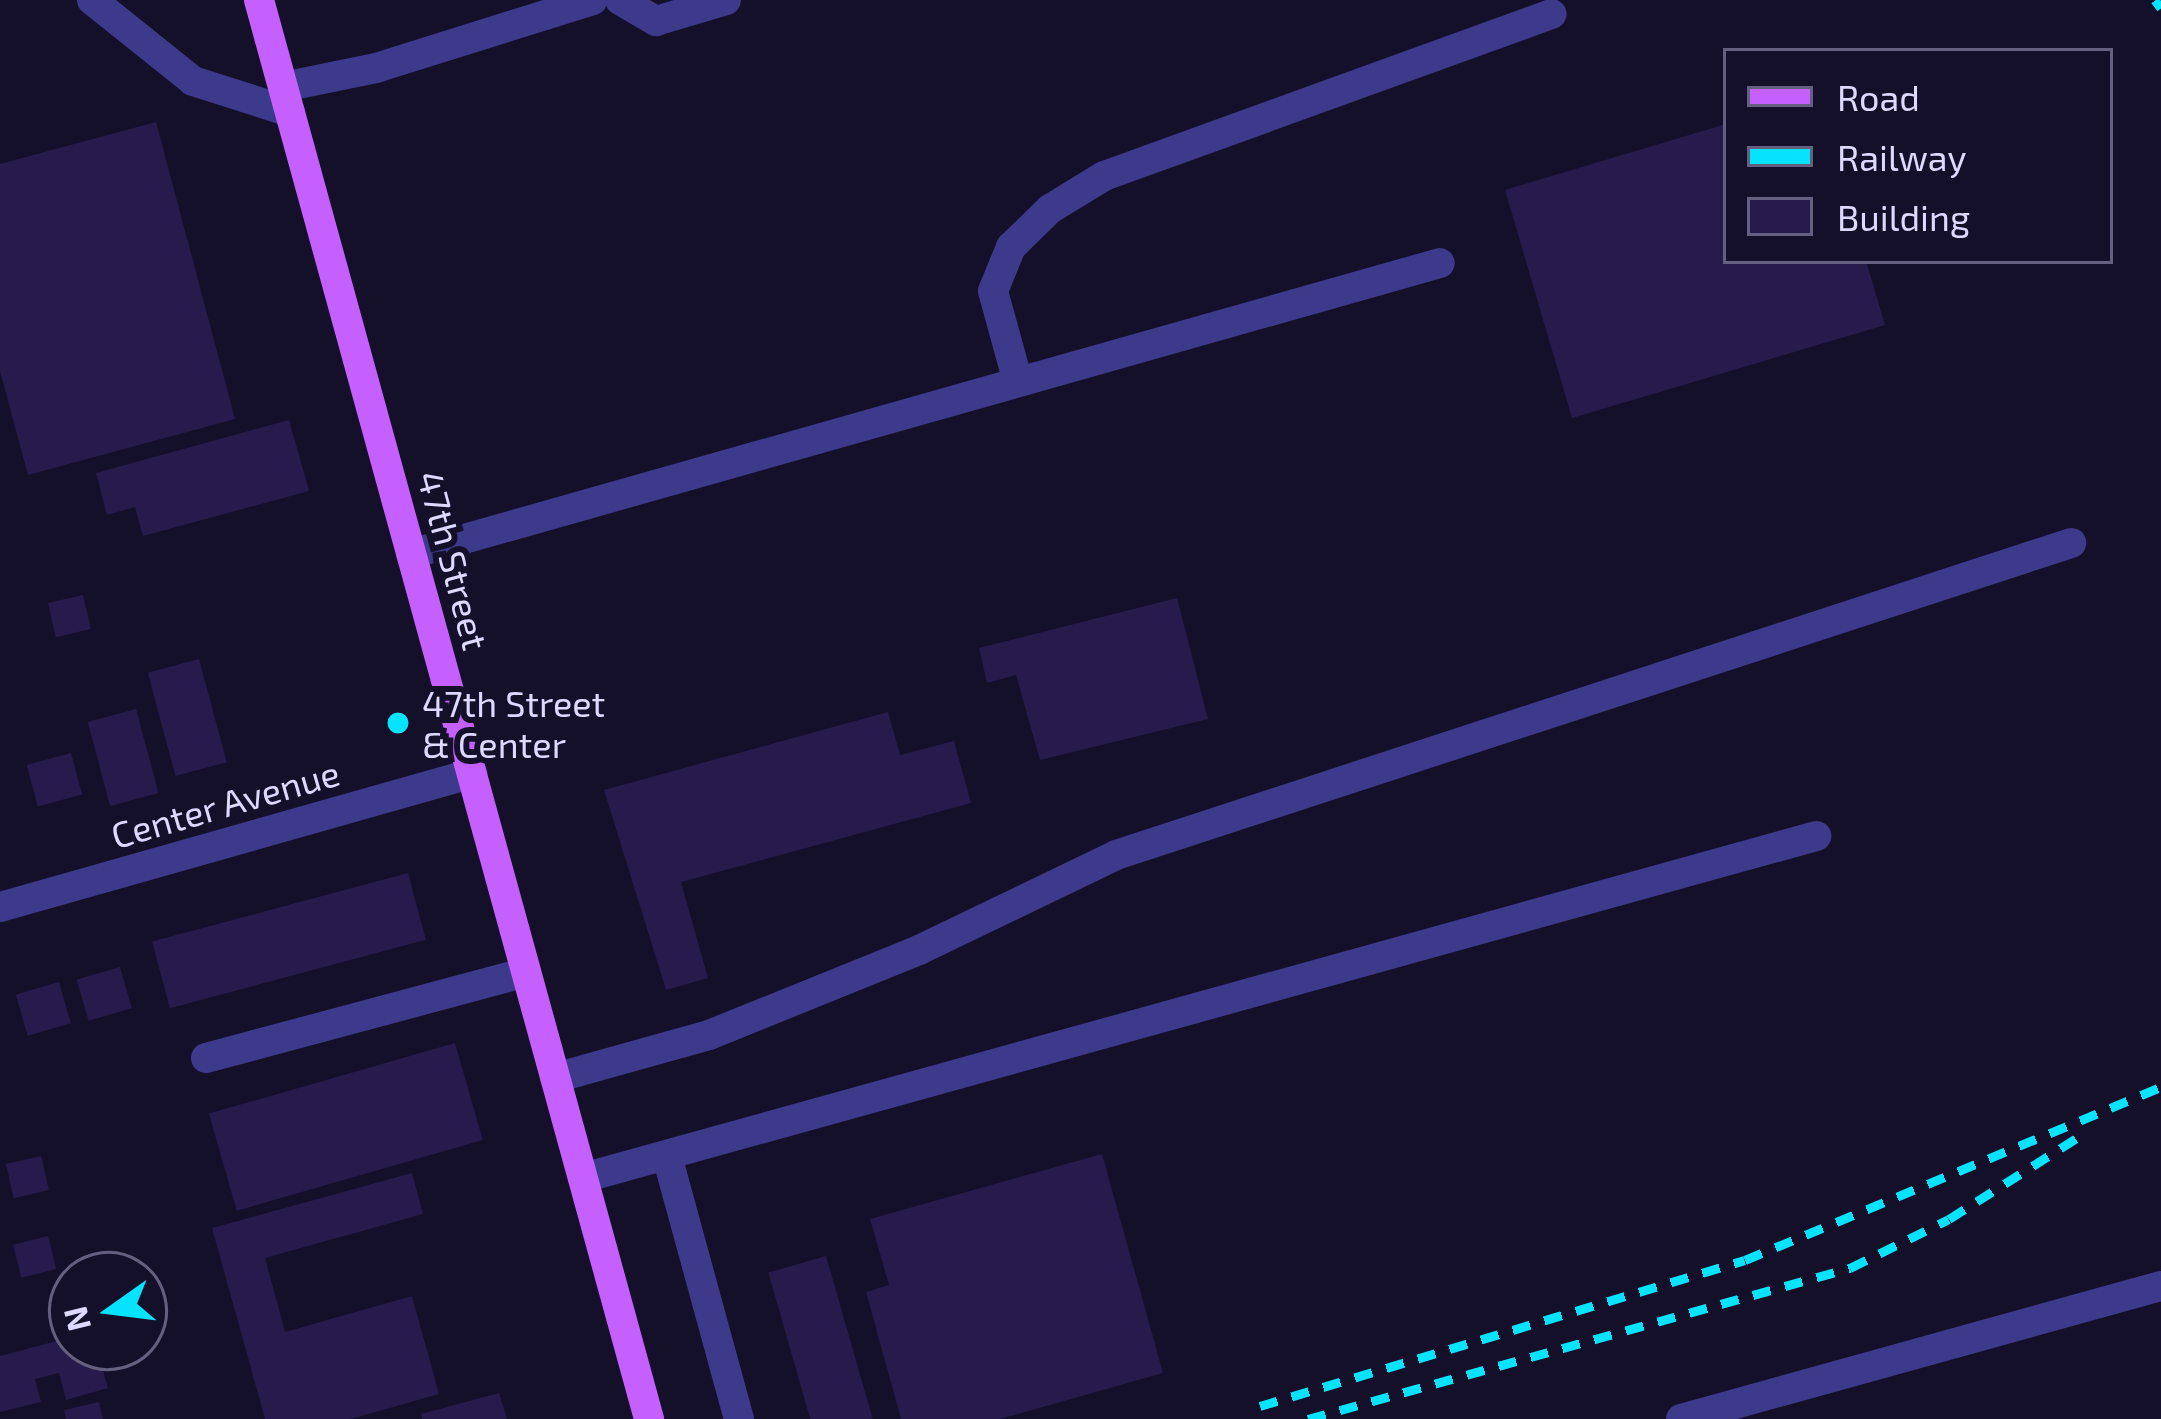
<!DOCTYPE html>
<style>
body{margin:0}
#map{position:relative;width:2161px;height:1419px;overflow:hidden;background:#15102a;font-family:"Exo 2",sans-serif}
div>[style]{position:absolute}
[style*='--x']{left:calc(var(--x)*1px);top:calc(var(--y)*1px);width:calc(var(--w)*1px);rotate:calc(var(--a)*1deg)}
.building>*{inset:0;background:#261b4c;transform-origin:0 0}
.minor>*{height:30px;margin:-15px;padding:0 15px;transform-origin:15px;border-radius:15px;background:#3d398b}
.major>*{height:30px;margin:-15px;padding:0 15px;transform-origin:15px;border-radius:15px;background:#c560ff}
.rail>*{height:9px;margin-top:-4.5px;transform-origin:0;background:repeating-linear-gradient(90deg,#05e3ff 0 18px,transparent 0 33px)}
.dots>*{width:33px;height:33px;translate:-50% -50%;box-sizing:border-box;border:6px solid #15102a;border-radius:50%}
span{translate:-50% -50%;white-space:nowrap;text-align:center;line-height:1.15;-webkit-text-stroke:12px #15102a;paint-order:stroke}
.street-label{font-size:36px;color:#ded9ff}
.poi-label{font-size:36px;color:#ded9ff}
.left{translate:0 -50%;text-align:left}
.legend{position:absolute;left:1723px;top:48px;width:390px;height:216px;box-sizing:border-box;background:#15102a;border:3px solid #65607f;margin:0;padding:15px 21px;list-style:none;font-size:36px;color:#ded9ff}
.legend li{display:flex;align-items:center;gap:24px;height:60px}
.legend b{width:60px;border:3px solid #65607f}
.north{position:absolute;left:48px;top:1251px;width:120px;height:120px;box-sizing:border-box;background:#15102a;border:3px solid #65607f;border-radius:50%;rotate:256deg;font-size:33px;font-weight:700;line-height:48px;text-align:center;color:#ded9ff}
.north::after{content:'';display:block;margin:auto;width:42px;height:54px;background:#05e3ff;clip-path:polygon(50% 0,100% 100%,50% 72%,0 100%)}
</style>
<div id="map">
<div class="building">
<div style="clip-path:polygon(156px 122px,235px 419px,28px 475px,0 371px,0 164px)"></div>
<div style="clip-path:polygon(1726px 124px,1726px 261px,1866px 261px,1885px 325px,1572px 418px,1505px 190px)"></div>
<div style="clip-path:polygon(289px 420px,309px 491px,143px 536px,135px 507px,107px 515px,96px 473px)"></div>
<div style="left:83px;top:595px;width:35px;height:36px;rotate:77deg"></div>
<div style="clip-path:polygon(1177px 598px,1208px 719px,1040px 760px,1016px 675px,987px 683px,979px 648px)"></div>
<div style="left:199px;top:659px;width:107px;height:53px;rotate:75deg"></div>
<div style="left:136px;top:709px;width:87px;height:50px;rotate:75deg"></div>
<div style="clip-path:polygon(888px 712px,900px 755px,954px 741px,971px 803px,681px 882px,708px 978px,666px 990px,604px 790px)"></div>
<div style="left:71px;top:753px;width:43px;height:46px;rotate:75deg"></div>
<div style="left:408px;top:873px;width:69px;height:265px;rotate:75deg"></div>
<div style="left:120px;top:967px;width:43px;height:45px;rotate:74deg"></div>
<div style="left:59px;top:982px;width:43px;height:45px;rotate:74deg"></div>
<div style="left:455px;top:1043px;width:101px;height:256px;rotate:74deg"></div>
<div style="clip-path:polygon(1102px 1154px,1163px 1373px,1000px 1419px,901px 1419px,866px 1292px,889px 1285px,870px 1219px)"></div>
<div style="left:41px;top:1156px;width:35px;height:36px;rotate:77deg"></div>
<div style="clip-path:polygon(412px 1173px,423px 1214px,265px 1258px,285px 1332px,412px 1296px,439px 1394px,351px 1419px,265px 1419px,212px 1228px)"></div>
<div style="left:48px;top:1236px;width:34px;height:36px;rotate:76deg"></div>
<div style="left:826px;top:1256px;width:169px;height:60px;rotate:74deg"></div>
<div style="clip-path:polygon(72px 1337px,72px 1347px,96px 1347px,108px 1388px,66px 1400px,59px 1373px,35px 1379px,41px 1402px,0 1412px,0 1356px)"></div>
<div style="clip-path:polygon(499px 1393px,507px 1419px,422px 1419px,421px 1414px)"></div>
<div style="clip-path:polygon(99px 1402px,103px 1419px,66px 1419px,64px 1410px)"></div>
</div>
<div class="minor">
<div style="--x:92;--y:0;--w:129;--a:38.7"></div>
<div style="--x:193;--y:81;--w:102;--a:17.7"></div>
<div style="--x:620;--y:0;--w:42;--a:30.3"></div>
<div style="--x:656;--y:21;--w:73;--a:-16.7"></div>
<div style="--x:283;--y:87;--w:95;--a:-11.5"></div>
<div style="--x:376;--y:68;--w:227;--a:-17.4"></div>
<div style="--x:1018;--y:382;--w:94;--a:-105.4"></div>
<div style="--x:993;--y:291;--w:48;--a:-67.8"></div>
<div style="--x:1011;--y:247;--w:54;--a:-44.3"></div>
<div style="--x:1050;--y:209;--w:63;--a:-31.4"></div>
<div style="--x:1104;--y:176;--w:476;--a:-19.9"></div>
<div style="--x:411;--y:554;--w:1069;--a:-15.79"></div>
<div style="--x:0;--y:907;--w:491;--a:-15.8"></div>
<div style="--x:206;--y:1058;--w:331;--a:-15"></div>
<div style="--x:555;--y:1078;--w:160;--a:-15.6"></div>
<div style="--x:709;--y:1035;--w:227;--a:-22"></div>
<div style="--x:919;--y:950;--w:219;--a:-25.7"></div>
<div style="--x:1116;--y:855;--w:1005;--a:-18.09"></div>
<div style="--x:667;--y:1156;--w:273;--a:74.7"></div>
<div style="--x:583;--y:1178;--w:1280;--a:-15.5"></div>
<div style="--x:1681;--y:1419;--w:498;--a:-15.5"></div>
</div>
<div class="major">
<div style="--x:259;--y:0;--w:1472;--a:74.63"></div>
</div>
<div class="rail">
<div style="--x:2155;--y:0;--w:10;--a:53"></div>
<div style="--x:1260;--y:1406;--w:506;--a:-16.75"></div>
<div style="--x:1745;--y:1260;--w:451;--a:-22.6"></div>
<div style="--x:1308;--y:1419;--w:563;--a:-15.57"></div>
<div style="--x:1850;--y:1268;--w:110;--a:-26.3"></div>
<div style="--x:1949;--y:1219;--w:155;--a:-32.4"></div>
</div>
<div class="dots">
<div style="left:398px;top:723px;background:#05e3ff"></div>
</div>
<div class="street-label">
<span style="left:454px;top:560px;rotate:75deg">47th Street</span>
<span style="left:225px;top:803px;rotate:-16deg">Center Avenue</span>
</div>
<div class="poi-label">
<span class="left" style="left:422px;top:723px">47th Street<br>&amp; Center</span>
</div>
<ul class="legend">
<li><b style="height:15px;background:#c560ff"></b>Road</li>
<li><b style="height:15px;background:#05e3ff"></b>Railway</li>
<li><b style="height:33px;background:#261b4c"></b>Building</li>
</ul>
<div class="north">N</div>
</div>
